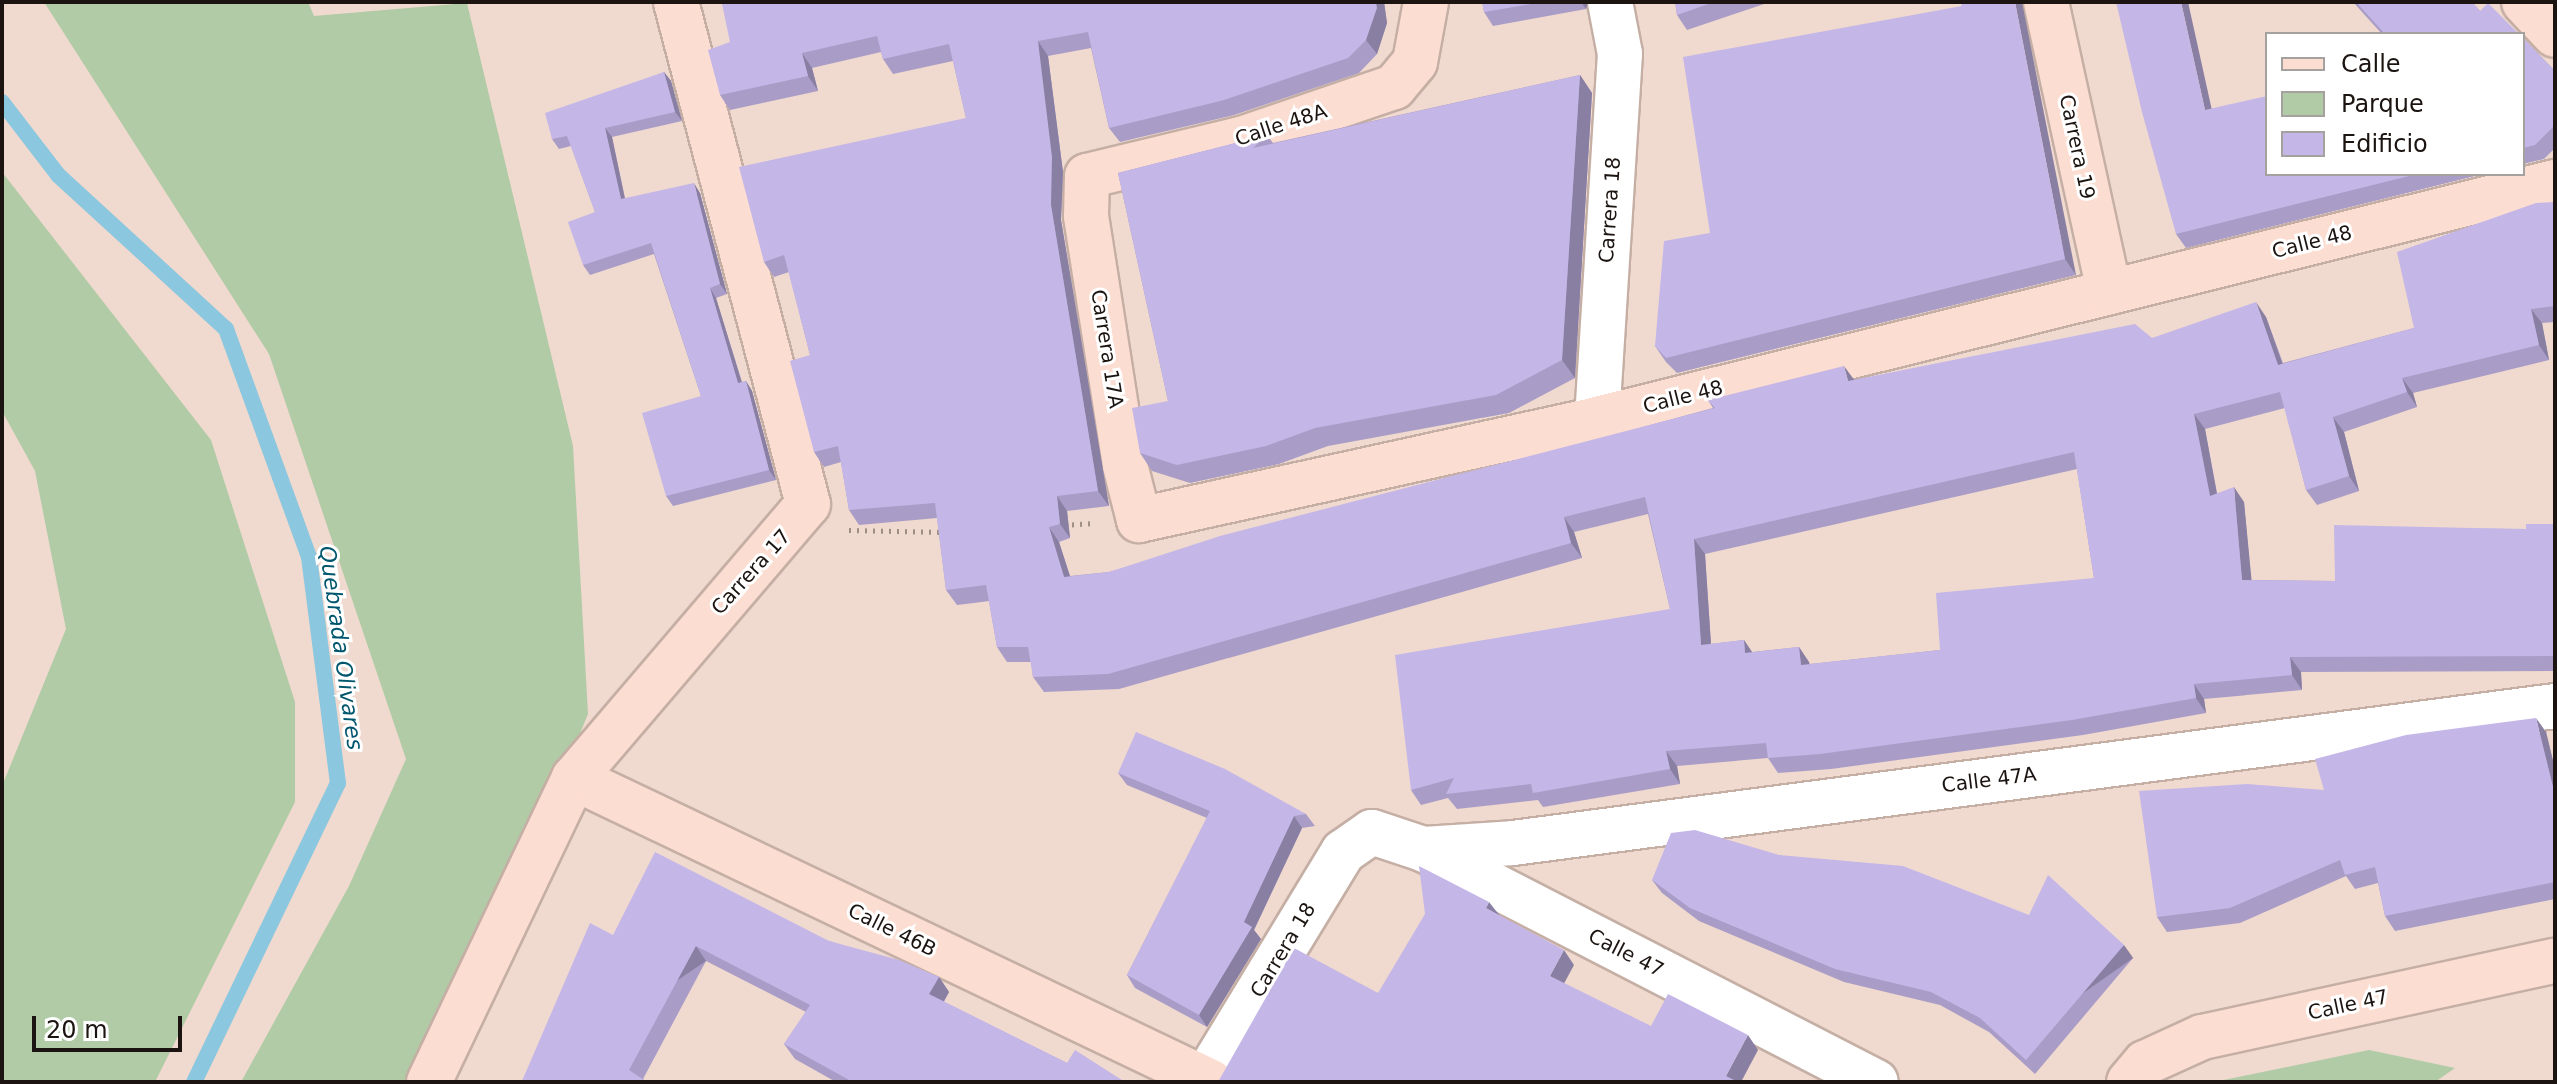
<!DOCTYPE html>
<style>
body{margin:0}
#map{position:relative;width:2557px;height:1084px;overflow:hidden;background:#f0d9cf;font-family:"DejaVu Sans",sans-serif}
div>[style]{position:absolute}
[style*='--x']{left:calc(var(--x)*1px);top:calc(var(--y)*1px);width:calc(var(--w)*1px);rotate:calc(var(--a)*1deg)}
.green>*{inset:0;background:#b0cba5}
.stream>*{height:16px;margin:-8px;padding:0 8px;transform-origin:8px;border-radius:8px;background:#8bc7de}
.path>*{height:5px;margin-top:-2.5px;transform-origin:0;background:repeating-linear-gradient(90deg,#9f8e86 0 2px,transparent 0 8px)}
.roads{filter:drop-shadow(2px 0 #c5afa5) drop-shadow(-2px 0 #c5afa5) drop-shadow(0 2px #c5afa5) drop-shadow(0 -2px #c5afa5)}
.street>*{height:44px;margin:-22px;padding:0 22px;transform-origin:22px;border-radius:22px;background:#fff}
.secondary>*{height:44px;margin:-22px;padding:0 22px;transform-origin:22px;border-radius:22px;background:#fcddd1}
.wall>*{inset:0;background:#a99dc7}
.shaded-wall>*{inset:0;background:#897fa2;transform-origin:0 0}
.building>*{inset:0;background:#c4b6e7}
span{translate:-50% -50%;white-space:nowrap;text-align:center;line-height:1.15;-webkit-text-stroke:6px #fff;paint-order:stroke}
.street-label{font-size:20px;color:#1b1410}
.water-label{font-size:22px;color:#00566d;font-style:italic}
.frame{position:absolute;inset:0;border:4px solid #1b1410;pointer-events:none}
.legend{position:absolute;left:2265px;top:32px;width:260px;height:144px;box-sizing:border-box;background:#fff;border:2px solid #a4a19f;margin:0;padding:10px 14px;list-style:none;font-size:24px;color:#1b1410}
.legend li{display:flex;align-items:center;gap:16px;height:40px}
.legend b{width:40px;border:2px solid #a4a19f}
.scale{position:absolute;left:32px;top:1016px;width:150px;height:36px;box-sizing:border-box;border:4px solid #1b1410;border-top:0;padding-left:10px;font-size:24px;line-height:28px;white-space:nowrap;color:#1b1410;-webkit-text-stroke:6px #fff;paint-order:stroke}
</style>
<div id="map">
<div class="green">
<div style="clip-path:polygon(44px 2px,308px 2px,314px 16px,467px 3px,573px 446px,588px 714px,544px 821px,423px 1082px,241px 1082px,349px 886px,406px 759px,269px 354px)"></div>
<div style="clip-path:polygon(2px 172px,211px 440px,295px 702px,295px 802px,155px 1082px,2px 1082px,2px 786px,66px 629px,35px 471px,2px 411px)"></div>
<div style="clip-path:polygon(2369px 1050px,2455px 1068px,2435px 1082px,2214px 1082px)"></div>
</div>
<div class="stream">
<div style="--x:2;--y:102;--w:92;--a:52.5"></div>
<div style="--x:58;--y:175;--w:228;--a:42.5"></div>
<div style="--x:226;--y:329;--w:243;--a:70"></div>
<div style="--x:309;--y:557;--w:228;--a:82.7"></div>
<div style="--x:338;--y:783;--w:332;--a:115.7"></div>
</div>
<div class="path">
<div style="--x:1064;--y:525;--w:26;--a:-4"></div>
<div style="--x:849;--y:530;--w:94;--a:1.2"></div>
</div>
<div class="roads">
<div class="street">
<div style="--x:1597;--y:419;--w:366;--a:-86.4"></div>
<div style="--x:1620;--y:54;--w:53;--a:-100.9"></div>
<div style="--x:1423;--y:849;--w:90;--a:-3.8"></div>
<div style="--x:1513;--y:843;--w:1051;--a:-7.49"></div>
<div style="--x:1205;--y:1079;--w:266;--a:-58.7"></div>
<div style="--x:1343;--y:852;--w:35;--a:-35"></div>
<div style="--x:1372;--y:832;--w:54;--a:18.4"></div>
<div style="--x:1423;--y:849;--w:509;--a:27.22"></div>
</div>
<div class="secondary">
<div style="--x:1426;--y:2;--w:61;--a:100.4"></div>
<div style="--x:1415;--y:62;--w:33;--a:130"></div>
<div style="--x:1394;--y:87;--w:162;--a:161.2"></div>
<div style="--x:1241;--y:139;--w:158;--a:166.5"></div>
<div style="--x:1087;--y:176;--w:40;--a:91.4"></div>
<div style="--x:1086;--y:216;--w:252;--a:81.1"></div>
<div style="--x:1125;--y:465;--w:57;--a:75.7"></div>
<div style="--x:1139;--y:520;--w:469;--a:-12.4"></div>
<div style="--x:1597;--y:419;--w:987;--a:-13.9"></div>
<div style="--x:2046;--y:2;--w:297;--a:77.7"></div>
<div style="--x:2524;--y:2;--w:45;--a:46.8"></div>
<div style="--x:574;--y:778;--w:706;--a:25.51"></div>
<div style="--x:429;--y:1082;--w:337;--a:-64.5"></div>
<div style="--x:574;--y:778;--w:360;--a:-49.5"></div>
<div style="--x:808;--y:504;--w:519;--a:-104.73"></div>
<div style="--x:2129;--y:1082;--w:25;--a:-50"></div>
<div style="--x:2145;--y:1063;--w:63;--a:-24.5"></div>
<div style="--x:2202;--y:1037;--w:361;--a:-12.2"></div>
</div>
</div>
<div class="wall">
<div style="clip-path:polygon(evenodd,730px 2px,1384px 2px,1387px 23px,1377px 54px,1359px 73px,1234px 115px,1120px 142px,1109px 128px,1091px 48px,1048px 56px,1063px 172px,1061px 220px,1109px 506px,1067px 511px,1070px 538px,1059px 542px,1070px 576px,1109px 572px,1713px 408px,1708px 400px,2152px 338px,2266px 317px,2283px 363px,2414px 328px,2555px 202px,2555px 322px,2542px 323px,2549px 360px,2413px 393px,2417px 407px,2344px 432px,2359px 491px,2317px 505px,2306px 490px,2285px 408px,2205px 429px,2217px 493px,2244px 502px,2251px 580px,2335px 581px,2526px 529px,2555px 524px,2555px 671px,2301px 672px,2302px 690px,2204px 699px,2206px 713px,2083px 735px,1831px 769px,1778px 773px,1768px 758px,1677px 766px,1680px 784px,1543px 807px,1538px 800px,1457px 809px,1448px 798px,1421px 805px,1411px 790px,1670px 609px,1648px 514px,1574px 532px,1582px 558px,1119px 689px,1044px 692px,1033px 677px,1031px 662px,1007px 662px,997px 647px,989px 601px,957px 605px,946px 590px,937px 518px,859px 525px,849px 510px,841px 462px,824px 467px,814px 452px,810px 355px,789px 272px,774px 277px,764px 262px,966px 118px,953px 61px,893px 74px,883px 59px,881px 52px,812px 68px,818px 91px,730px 110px,720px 95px,730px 42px,730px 2px,2077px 469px,2094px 578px,1940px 650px,1810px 664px,1799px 647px,1752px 652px,1744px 640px,1711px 644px,1705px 554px,2077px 469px)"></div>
<div style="clip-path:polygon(1482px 2px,1588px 2px,1586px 9px,1493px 26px,1484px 12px)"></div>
<div style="clip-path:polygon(1675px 2px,1770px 2px,1687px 30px,1677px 15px)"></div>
<div style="clip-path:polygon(2353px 2px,2472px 2px,2480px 11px,2519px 34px,2382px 34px)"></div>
<div style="clip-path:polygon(1962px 6px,2076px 275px,1677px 373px,1666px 362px,1655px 346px,1710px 233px)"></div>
<div style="clip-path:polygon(2523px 38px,2555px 71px,2555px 148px,2544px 159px,2523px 164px)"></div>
<div style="clip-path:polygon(664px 72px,671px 81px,682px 121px,612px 137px,625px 198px,700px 193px,727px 294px,716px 298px,742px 382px,746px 381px,752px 391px,776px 480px,673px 506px,666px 496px,701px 396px,654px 254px,590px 275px,583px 265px,595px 212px,571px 146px,559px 149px,552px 139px)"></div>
<div style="clip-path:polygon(1580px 75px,1592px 93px,1575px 378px,1509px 413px,1328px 446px,1279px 464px,1190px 483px,1152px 471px,1140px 453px,1168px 401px,1118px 173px,1267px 135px,1273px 143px)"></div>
<div style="clip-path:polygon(2211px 109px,2267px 174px,2483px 174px,2186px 248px,2176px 234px)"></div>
<div style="clip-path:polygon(2546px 732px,2555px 769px,2555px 899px,2395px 931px,2385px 916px,2378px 883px,2355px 889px,2346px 876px,2240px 923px,2167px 932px,2157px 917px,2324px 790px)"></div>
<div style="clip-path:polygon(1118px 773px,1306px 814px,1315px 826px,1302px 828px,1254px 930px,1261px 939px,1207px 1027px,1135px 988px,1127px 975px,1207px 818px,1127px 785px)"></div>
<div style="clip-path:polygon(1779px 855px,2133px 958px,2035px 1074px,1989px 1032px,1940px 1005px,1844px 982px,1699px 921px,1662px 893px,1652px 880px)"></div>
<div style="clip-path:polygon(613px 935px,829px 941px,939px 977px,949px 992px,944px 1002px,1067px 1063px,1125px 1082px,836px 1082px,795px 1059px,784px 1044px,806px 1012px,706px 961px,643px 1079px,647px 1082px,523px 1082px,522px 1081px)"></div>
</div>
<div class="shaded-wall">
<div style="clip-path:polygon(1376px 2px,1384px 2px,1387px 23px,1377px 54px,1366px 40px)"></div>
<div style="clip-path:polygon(1581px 2px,1588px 2px,1586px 9px)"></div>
<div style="clip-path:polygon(2015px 2px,2022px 2px,2076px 275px,2065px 259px)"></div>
<div style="clip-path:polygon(2181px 2px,2188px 2px,2215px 124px,2205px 110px)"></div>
<div style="clip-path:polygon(1038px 41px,1048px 56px,1063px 172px,1061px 220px,1109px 506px,1098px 491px,1051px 205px)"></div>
<div style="clip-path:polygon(802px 53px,812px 68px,818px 91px,808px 76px)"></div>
<div style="clip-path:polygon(664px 72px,671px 81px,682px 121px,675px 112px)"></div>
<div style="clip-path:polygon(1580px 75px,1592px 93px,1575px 378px,1562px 360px)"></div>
<div style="clip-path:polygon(605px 128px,612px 137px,627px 209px,621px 199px)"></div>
<div style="clip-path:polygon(694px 183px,700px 193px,727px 294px,720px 284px)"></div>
<div style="clip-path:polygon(710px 288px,716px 298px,745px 393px,738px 383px)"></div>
<div style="clip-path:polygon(2256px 302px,2266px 317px,2288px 380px,2278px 365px)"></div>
<div style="clip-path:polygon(2531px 309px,2542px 323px,2549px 360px,2539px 345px)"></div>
<div style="clip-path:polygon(1844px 366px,1855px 381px,1848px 381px)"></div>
<div style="clip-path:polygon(2402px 378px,2413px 393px,2417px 407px,2407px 392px)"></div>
<div style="clip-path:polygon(746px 381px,752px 391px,776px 480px,769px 470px)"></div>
<div style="clip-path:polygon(2194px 414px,2205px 429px,2220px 511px,2210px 496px)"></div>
<div style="clip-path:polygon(2333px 417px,2344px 432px,2359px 491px,2349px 476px)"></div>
<div style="clip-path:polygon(2234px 487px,2244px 502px,2253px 595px,2242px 580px)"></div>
<div style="clip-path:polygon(1057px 496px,1067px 511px,1070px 538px,1060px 524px)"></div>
<div style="clip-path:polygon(1564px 517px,1574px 532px,1582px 558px,1571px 543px)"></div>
<div style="clip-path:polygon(1049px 527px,1059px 542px,1075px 592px,1064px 577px)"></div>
<div style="clip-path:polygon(1694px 539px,1705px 554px,1712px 660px,1701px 645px)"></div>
<div style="clip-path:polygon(1744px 640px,1754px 655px,1745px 653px)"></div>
<div style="clip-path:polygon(1799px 647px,1809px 662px,1811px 680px,1801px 665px)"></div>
<div style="clip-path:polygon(2290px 657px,2301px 672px,2302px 690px,2292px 675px)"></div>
<div style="clip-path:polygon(2194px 684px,2204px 699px,2206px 713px,2196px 698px)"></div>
<div style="clip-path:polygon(2536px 718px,2546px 732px,2555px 769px,2555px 795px)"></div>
<div style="clip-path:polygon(1666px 751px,1677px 766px,1680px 784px,1670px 769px)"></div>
<div style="clip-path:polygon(1294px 816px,1302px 828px,1254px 930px,1261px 939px,1207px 1027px,1199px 1015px)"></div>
<div style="clip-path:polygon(1489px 902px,1500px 916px,1486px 908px)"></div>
<div style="left:2124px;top:945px;width:16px;height:151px;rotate:55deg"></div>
<div style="left:696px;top:946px;width:18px;height:141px;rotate:56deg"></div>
<div style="clip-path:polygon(1564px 950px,1574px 965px,1560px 991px,1550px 976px)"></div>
<div style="clip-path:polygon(939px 977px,949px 992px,939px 1009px,929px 994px)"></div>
<div style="clip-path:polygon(1748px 1035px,1758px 1050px,1741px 1082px,1730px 1082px,1726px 1076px)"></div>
</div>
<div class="building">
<div style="clip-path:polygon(evenodd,730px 2px,1376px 2px,1377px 8px,1366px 40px,1348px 58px,1224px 100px,1109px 128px,1088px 32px,1038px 41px,1052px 157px,1051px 205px,1098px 491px,1057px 496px,1060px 524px,1049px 527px,1064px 577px,1109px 572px,1220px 536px,1715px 408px,1708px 400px,1844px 366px,1848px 381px,2135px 324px,2152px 338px,2256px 302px,2278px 365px,2414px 328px,2397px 252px,2536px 203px,2555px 202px,2555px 306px,2531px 309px,2539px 345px,2402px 378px,2407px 392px,2333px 417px,2349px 476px,2306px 490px,2280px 392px,2194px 414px,2210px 496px,2234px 487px,2242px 580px,2335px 581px,2334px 525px,2526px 529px,2526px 524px,2555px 524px,2555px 656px,2290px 657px,2292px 675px,2194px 684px,2196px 698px,2072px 720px,1820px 754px,1768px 758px,1766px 743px,1666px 751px,1670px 769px,1533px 793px,1531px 784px,1446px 794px,1454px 778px,1411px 790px,1395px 655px,1670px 609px,1645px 497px,1564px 517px,1571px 543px,1108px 674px,1033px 677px,1028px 647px,997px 647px,986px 585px,946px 590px,935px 503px,849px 510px,838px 446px,814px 452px,790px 361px,810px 355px,784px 255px,764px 262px,739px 167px,966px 118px,949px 44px,883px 59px,877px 36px,802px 53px,808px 76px,720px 95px,708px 50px,730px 42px,722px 4px,730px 2px,2074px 452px,2094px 578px,1936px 593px,1940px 650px,1801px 665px,1799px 647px,1745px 653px,1744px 640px,1701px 645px,1694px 539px,2074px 452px)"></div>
<div style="clip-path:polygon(1482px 2px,1543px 2px,1484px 12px)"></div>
<div style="clip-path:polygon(1675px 2px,1714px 2px,1677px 15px)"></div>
<div style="clip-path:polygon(1960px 2px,2015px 2px,2065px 259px,1666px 358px,1655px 346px,1664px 241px,1710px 233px,1683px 57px,1962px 6px)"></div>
<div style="clip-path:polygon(2116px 2px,2181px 2px,2205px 110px,2267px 96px,2267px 174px,2417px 174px,2176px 234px,2142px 112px)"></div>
<div style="clip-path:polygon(2356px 2px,2472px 2px,2480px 11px,2488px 3px,2519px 34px,2385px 34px)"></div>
<div style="clip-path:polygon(2523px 38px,2555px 71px,2555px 125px,2535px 145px,2523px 148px)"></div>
<div style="clip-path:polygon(664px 72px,675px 112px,605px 128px,621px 199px,694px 183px,720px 284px,710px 288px,738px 383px,746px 381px,769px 470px,666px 496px,642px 413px,701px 396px,651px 243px,583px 265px,568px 222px,595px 212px,567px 136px,552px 139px,545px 113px)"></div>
<div style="clip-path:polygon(1580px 75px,1562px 360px,1496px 395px,1315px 428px,1266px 446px,1177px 465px,1140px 453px,1132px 408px,1168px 401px,1118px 173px,1267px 135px,1253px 148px)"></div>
<div style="clip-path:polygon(2536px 718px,2555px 795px,2555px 882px,2385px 916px,2375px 867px,2345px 875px,2340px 860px,2230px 908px,2157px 917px,2139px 791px,2247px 784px,2324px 790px,2315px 759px,2406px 735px)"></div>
<div style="clip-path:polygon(1136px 732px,1225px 769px,1306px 814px,1294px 816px,1244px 922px,1252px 927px,1199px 1015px,1127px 975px,1210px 811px,1118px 773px)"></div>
<div style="clip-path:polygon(1695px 830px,1779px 855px,1903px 866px,2029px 915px,2048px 875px,2124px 945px,2026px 1060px,1980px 1018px,1931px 992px,1835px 969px,1690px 908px,1652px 880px,1671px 833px)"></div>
<div style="clip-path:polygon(655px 852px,829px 941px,899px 960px,939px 977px,929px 994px,1067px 1063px,1075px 1050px,1125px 1082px,850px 1082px,851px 1081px,784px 1044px,810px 1005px,696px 946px,629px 1070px,647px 1082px,526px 1082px,522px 1081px,590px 923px,613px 935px)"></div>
<div style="clip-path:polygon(1419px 866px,1489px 902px,1486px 908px,1564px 950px,1550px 976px,1651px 1026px,1668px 994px,1748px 1035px,1726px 1076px,1738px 1082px,1218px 1082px,1294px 948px,1378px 993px,1425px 914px)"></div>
</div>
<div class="street-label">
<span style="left:1281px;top:125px;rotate:-18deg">Calle 48A</span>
<span style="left:2077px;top:147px;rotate:78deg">Carrera 19</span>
<span style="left:1610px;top:210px;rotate:-86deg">Carrera 18</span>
<span style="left:2312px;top:242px;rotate:-14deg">Calle 48</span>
<span style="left:1107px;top:349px;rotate:81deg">Carrera 17A</span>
<span style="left:1683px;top:397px;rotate:-14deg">Calle 48</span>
<span style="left:751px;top:572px;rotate:-48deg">Carrera 17</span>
<span style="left:1989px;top:780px;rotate:-7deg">Calle 47A</span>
<span style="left:892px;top:930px;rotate:26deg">Calle 46B</span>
<span style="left:1283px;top:950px;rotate:-59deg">Carrera 18</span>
<span style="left:1626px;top:953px;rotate:27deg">Calle 47</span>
<span style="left:2348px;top:1005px;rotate:-12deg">Calle 47</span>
</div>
<div class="water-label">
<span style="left:341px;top:648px;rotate:82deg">Quebrada Olivares</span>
</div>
<div class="frame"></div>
<ul class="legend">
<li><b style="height:10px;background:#fcddd1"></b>Calle</li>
<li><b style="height:22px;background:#b0cba5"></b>Parque</li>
<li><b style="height:22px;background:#c4b6e7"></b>Edificio</li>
</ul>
<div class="scale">20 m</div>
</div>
